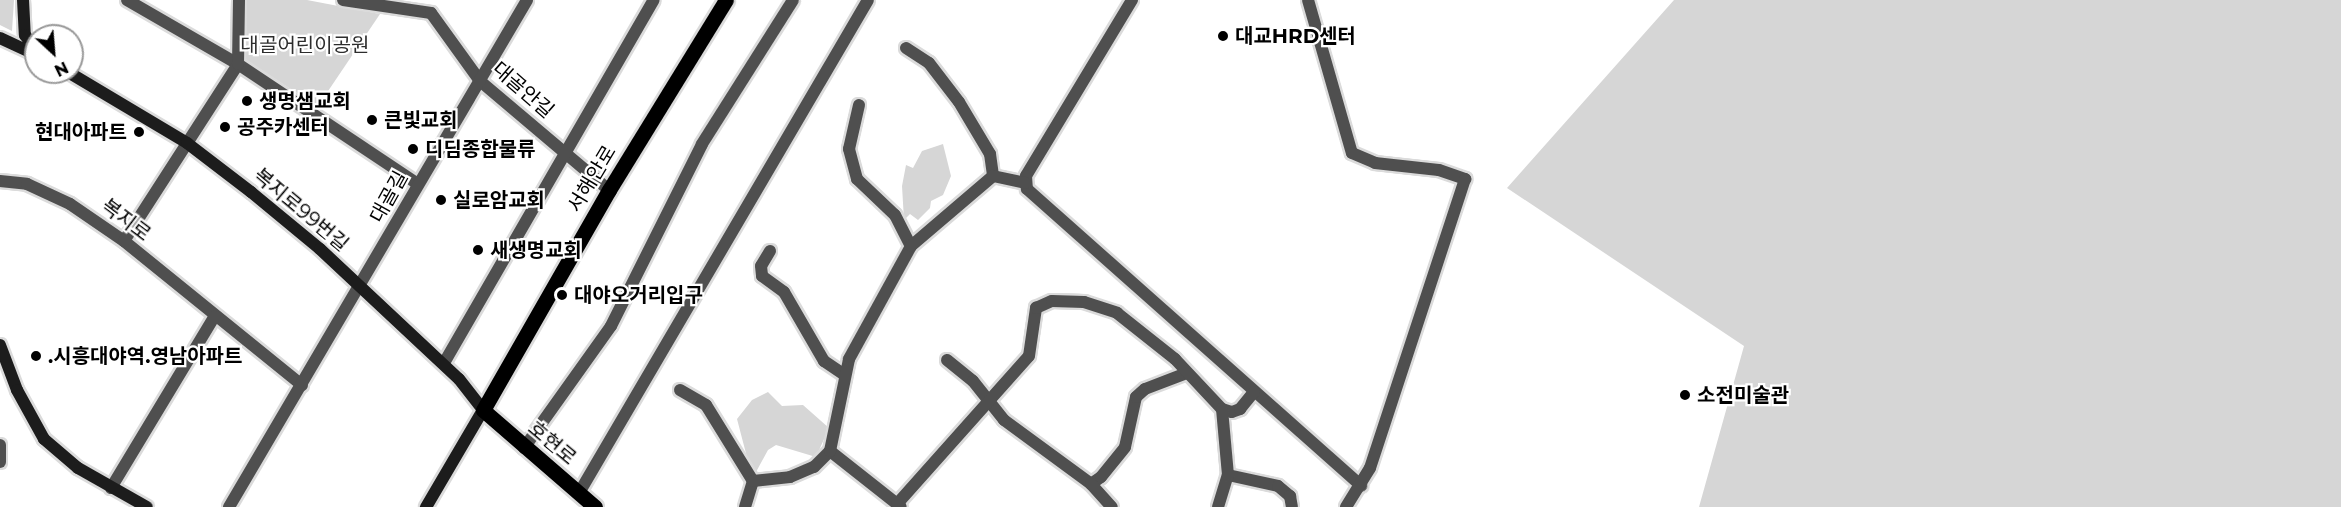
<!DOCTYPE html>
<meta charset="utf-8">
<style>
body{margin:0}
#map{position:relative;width:2341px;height:507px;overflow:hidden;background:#fff;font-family:Montserrat,"Noto Sans KR",sans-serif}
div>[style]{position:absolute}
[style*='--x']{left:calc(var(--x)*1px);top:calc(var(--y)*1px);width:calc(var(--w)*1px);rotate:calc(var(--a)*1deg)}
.green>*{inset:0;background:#d6d6d6}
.roads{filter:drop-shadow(2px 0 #dbdbdb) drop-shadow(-2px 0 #dbdbdb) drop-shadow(0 2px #dbdbdb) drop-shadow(0 -2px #dbdbdb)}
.street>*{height:12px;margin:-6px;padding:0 6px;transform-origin:6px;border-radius:6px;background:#4f4f4f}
.secondary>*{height:12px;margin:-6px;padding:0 6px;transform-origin:6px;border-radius:6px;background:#1c1c1c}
.primary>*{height:15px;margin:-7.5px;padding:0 7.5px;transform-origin:7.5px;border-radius:7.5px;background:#000}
.dots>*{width:16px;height:16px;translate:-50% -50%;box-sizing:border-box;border:3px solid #fff;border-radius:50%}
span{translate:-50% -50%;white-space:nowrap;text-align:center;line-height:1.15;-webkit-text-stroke:4.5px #fff;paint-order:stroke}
.poi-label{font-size:20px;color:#000;font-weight:700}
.left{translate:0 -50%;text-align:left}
.right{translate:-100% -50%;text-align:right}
.park-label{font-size:20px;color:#2d2d2d}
.street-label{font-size:20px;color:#000}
.north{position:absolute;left:24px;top:24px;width:60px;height:60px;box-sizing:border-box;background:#fff;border:2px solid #999;border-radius:50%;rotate:154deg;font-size:16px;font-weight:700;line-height:24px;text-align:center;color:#000}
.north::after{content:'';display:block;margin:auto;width:21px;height:27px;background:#000;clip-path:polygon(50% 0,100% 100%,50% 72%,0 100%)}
</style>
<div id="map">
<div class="green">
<div style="clip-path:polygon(0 0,14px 0,12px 31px,0 25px)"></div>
<div style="clip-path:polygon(245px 0,307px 0,380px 14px,318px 106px,246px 61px)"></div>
<div style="clip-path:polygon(1674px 0,2341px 0,2341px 507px,1699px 507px,1744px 346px,1507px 188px)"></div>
<div style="clip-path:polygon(943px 144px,951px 176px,943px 195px,931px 201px,930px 208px,918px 220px,910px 214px,904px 220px,902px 186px,906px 165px,913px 168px,922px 151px)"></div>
<div style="clip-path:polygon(768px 392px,782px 406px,803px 405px,829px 428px,816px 457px,776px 445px,768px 450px,756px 472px,749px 465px,737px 419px,752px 400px)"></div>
</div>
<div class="roads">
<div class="street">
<div style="--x:127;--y:0;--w:128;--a:30"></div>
<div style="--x:238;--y:64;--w:216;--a:33.7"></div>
<div style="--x:343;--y:0;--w:89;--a:8.4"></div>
<div style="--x:431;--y:13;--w:84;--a:54.2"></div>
<div style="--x:480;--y:81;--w:169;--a:40.2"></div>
<div style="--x:1132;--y:0;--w:205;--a:121.1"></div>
<div style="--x:1026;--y:176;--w:13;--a:86"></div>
<div style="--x:1027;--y:189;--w:447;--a:41.6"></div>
<div style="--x:1308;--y:0;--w:159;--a:74"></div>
<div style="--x:1352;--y:153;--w:25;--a:23"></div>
<div style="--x:1375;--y:163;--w:64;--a:6.2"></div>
<div style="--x:1439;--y:170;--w:28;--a:19"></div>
<div style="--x:1465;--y:179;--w:304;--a:108.2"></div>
<div style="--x:1370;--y:468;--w:46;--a:121.6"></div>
<div style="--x:906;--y:48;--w:27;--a:33"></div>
<div style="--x:929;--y:63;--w:49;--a:52.4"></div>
<div style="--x:959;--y:102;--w:61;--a:59.2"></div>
<div style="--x:990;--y:154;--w:22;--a:82"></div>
<div style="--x:859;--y:105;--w:45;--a:102.8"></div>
<div style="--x:849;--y:149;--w:31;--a:75"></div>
<div style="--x:857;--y:179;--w:52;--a:43.5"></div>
<div style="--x:895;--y:215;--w:35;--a:63"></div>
<div style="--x:0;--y:181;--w:27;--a:6"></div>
<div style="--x:27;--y:184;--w:47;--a:24.9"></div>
<div style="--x:70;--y:204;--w:65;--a:34.4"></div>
<div style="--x:124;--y:241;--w:229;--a:39"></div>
<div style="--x:124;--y:241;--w:211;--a:-57.2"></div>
<div style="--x:238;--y:64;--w:64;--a:-89.1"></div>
<div style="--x:770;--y:251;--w:17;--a:121"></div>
<div style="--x:761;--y:266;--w:10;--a:84"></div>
<div style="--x:762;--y:276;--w:27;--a:36"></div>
<div style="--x:784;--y:292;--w:80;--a:59.9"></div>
<div style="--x:824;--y:361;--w:25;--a:34"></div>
<div style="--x:947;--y:360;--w:33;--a:39"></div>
<div style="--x:973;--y:381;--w:50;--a:51.5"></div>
<div style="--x:1004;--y:420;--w:108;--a:36.3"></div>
<div style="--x:1091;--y:484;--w:12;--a:-35"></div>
<div style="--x:1101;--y:477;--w:38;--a:-51"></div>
<div style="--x:1125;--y:447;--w:51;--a:-77.6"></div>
<div style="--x:1136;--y:397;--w:12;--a:-42"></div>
<div style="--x:1145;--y:389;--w:45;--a:-20.9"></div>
<div style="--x:444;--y:363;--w:419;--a:-60"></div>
<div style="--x:680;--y:390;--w:30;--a:30"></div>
<div style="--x:706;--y:405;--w:89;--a:58.3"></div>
<div style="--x:0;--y:445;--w:17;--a:90"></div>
<div style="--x:524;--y:448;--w:150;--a:-54.5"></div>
<div style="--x:611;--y:326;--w:203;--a:-63.4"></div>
<div style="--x:702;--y:144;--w:170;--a:-57.7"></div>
<div style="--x:830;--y:451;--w:90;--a:38.3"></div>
<div style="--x:1228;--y:475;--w:51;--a:12.4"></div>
<div style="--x:1278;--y:486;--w:16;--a:40"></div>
<div style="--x:1290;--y:496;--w:11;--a:80"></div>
<div style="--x:1091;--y:484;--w:31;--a:48"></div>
<div style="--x:111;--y:488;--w:200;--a:-58.9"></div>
<div style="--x:579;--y:493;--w:571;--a:-59.62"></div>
<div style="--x:897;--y:504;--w:198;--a:-48.3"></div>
<div style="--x:1029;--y:356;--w:49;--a:-81.7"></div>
<div style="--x:1036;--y:308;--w:17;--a:-24"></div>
<div style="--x:1052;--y:301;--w:32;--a:2"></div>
<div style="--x:1084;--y:302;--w:35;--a:18"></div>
<div style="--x:1117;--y:313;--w:74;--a:38.4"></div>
<div style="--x:1175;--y:359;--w:69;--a:46.8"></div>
<div style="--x:1222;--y:409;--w:10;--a:17"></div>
<div style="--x:1232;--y:412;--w:9;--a:-21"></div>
<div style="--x:1240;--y:409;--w:22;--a:-51"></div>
<div style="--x:229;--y:507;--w:588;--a:-59.55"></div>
<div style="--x:745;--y:507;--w:27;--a:-73"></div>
<div style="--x:753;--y:481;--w:37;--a:-6"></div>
<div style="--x:790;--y:477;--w:26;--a:-23"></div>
<div style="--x:814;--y:467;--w:23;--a:-45"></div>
<div style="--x:830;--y:451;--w:94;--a:-78.3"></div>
<div style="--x:849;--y:359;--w:129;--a:-61.2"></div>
<div style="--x:911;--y:246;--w:108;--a:-40.5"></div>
<div style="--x:993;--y:176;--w:33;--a:12"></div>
<div style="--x:1218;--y:507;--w:34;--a:-73"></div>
<div style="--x:1228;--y:475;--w:66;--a:-95.2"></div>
</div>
<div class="secondary">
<div style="--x:23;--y:0;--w:35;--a:87"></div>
<div style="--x:25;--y:35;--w:19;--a:55"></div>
<div style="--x:0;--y:38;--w:40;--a:25"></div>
<div style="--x:68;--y:72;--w:139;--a:30.8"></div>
<div style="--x:187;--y:143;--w:81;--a:37.4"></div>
<div style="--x:251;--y:192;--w:89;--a:39.6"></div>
<div style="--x:320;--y:249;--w:190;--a:43.1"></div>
<div style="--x:459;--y:379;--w:39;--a:52"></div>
<div style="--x:483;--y:410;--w:113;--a:120.4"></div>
<div style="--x:0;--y:345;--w:48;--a:69.3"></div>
<div style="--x:17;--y:390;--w:56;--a:61.1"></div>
<div style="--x:44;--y:439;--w:45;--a:40.5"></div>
<div style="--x:78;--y:468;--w:79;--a:29.5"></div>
</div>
<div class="primary">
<div style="--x:595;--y:507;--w:148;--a:-139.1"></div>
<div style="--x:483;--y:410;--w:254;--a:-60.2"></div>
<div style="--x:609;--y:190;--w:223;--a:-58.4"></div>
</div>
</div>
<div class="dots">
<div style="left:1223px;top:36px;background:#000"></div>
<div style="left:247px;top:101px;background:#000"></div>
<div style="left:372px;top:120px;background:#000"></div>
<div style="left:225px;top:127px;background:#000"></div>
<div style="left:139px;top:132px;background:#000"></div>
<div style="left:413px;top:149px;background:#000"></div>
<div style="left:441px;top:200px;background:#000"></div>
<div style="left:478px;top:250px;background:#000"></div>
<div style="left:562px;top:295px;background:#000"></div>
<div style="left:36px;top:356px;background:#000"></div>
<div style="left:1685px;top:395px;background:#000"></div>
</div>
<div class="poi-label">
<span class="left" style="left:1235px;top:36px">대교HRD센터</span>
<span class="left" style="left:259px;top:101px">생명샘교회</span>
<span class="left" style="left:384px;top:120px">큰빛교회</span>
<span class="left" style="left:237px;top:127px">공주카센터</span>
<span class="right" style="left:127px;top:132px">현대아파트</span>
<span class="left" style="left:425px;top:149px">디딤종합물류</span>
<span class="left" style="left:453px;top:200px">실로암교회</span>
<span class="left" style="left:490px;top:250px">새생명교회</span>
<span class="left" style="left:574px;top:295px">대야오거리입구</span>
<span class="left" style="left:48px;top:356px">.시흥대야역.영남아파트</span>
<span class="left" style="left:1697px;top:395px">소전미술관</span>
</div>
<div class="park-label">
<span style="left:305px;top:45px">대골어린이공원</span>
</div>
<div class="street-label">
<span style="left:523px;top:90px;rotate:41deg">대골안길</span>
<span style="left:592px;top:179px;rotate:-59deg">서해안로</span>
<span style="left:389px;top:197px;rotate:-61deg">대골길</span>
<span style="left:301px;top:210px;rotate:40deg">복지로99번길</span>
<span style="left:126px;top:220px;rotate:37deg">복지로</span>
<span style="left:552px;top:443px;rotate:40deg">호현로</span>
</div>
<div class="north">N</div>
</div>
